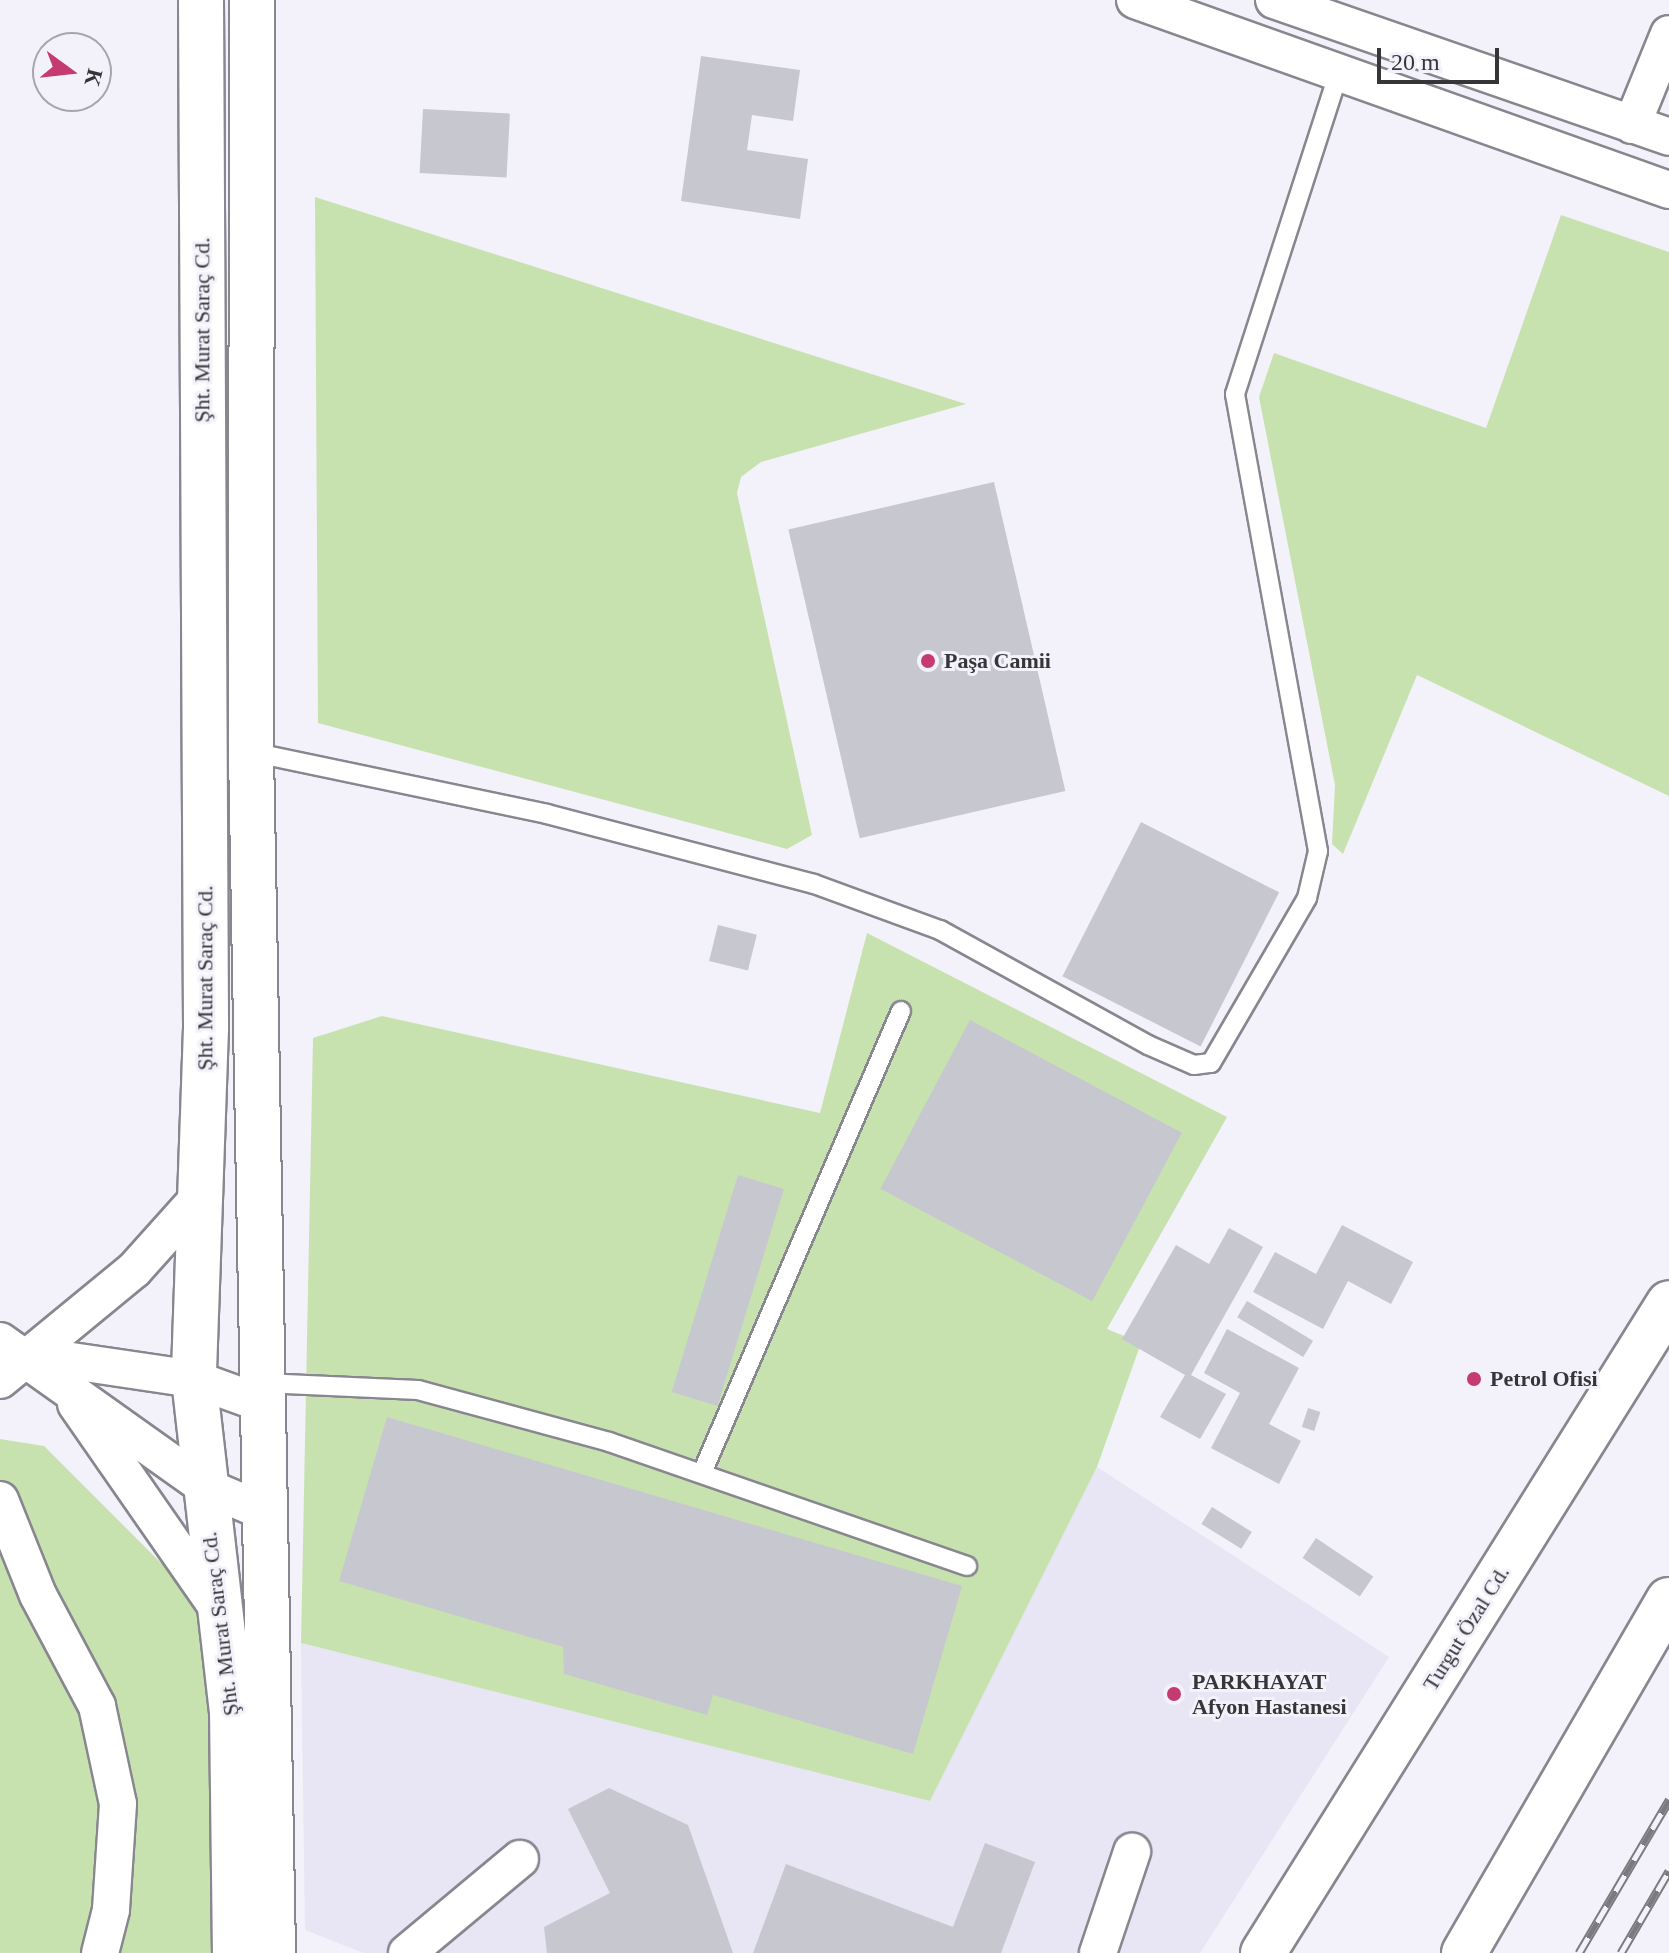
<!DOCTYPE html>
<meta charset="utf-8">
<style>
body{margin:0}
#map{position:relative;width:1669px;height:1953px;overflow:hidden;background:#f3f1fa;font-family:Georgia,serif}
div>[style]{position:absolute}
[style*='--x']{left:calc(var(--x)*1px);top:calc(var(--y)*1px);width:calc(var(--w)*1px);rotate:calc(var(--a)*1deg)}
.built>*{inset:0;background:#e8e5f5}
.green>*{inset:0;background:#c8e2af}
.building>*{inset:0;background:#c7c7cf;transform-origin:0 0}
.roads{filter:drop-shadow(2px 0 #88878f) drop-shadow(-2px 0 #88878f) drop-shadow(0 2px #88878f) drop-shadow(0 -2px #88878f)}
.service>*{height:18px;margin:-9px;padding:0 9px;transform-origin:9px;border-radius:9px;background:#fff}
.minor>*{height:36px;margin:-18px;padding:0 18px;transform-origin:18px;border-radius:18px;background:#fff}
.tertiary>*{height:44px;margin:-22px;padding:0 22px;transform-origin:22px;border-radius:22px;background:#fff}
.primary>*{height:44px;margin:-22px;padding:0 22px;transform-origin:22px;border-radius:22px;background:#fff}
.rail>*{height:9px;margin-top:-4.5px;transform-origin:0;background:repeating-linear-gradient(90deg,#f3f1fa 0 18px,#7b7a7f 0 36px);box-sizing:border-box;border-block:2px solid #7b7a7f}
.dots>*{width:22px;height:22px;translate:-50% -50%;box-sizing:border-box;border:4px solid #f3f1fa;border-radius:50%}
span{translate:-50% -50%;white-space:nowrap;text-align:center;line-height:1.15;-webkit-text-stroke:6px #f3f1fa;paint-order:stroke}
.street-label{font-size:22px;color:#363538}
.poi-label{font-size:22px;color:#363538;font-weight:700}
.left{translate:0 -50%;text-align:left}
.north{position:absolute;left:32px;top:32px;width:80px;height:80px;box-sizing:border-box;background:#f3f1fa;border:2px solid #a7a6ac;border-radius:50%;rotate:105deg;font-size:22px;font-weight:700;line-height:32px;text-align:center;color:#363538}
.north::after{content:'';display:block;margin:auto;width:28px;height:36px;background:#c53a70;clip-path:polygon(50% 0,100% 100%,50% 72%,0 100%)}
.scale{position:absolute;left:1377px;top:48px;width:122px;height:36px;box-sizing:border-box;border:4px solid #363538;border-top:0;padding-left:10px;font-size:24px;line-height:28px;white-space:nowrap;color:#363538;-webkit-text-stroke:6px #f3f1fa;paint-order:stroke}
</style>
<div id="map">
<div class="built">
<div style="clip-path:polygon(1097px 1467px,1389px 1657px,1200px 1953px,364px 1953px,305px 1930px,301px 1643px,930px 1801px)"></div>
</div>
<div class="green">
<div style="clip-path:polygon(315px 197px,966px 404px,761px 462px,741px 477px,737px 493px,812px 835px,787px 849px,318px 723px)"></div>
<div style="clip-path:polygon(1561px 215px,1669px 252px,1669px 796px,1417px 675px,1343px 854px,1332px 844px,1335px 785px,1259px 397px,1274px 353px,1486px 428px)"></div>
<div style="clip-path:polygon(867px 933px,1227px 1117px,1107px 1329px,1141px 1343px,1097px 1467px,930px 1801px,301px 1643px,313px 1038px,382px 1016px,820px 1113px)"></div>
<div style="clip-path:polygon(0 1439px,44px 1446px,210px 1612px,224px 1953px,0 1953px)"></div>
</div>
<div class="building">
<div style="clip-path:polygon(701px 56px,800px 70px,793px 121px,752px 115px,747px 150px,808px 159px,800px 219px,681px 201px)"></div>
<div style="left:423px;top:109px;width:87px;height:64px;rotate:3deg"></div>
<div style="left:994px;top:482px;width:317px;height:211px;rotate:77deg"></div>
<div style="left:1141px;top:822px;width:155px;height:173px;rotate:27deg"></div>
<div style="left:718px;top:925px;width:40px;height:37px;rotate:14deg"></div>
<div style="left:970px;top:1020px;width:240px;height:191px;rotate:28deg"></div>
<div style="left:738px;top:1175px;width:48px;height:227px;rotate:17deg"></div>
<div style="clip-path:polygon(1342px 1225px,1413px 1262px,1391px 1304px,1348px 1281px,1323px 1329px,1253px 1292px,1275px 1252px,1316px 1274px)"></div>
<div style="clip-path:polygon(1229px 1228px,1263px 1247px,1191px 1375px,1226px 1394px,1200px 1439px,1160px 1417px,1185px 1375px,1122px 1339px,1176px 1245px,1209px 1264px)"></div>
<div style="left:1247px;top:1301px;width:77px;height:19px;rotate:31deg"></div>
<div style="clip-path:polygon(1227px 1329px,1299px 1368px,1269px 1424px,1301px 1441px,1279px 1484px,1211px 1448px,1240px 1393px,1204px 1373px)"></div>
<div style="left:1308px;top:1408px;width:13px;height:20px;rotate:18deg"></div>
<div style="clip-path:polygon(387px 1417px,962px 1586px,913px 1754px,713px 1695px,707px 1715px,564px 1674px,563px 1647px,339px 1581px)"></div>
<div style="left:1212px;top:1507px;width:47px;height:20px;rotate:32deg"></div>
<div style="left:1316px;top:1538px;width:69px;height:24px;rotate:34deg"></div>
<div style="clip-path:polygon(609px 1788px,688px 1825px,733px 1953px,547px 1953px,544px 1927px,610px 1893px,568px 1809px)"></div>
<div style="clip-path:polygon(985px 1843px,1035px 1862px,1001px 1953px,753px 1953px,786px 1864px,953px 1927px)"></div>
</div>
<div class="roads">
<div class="service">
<div style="--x:251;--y:752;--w:302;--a:11.8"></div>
<div style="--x:547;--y:814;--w:276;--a:14.7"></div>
<div style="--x:814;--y:884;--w:134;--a:20.1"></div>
<div style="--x:940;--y:930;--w:238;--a:28.9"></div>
<div style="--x:1148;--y:1045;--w:50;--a:23.5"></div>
<div style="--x:1194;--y:1065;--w:17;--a:-7"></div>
<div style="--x:1211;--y:1063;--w:191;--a:-59.8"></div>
<div style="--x:1307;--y:898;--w:48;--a:-76.8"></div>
<div style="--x:1318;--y:851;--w:464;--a:-100.3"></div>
<div style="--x:1235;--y:394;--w:338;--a:-72.1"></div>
<div style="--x:263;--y:1383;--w:155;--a:2.6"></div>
<div style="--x:418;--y:1390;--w:198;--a:15.2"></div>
<div style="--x:609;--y:1442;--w:379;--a:19.1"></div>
<div style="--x:702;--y:1473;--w:503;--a:-66.7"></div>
</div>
<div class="minor">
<div style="--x:1135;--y:0;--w:567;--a:19.59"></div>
<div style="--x:1274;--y:0;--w:418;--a:19.1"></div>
<div style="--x:1632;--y:125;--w:98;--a:-67.9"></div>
<div style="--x:0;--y:1341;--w:250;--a:35.4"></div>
<div style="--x:204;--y:1486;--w:66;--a:23.1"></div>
<div style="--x:31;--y:1355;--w:165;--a:8.4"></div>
<div style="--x:194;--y:1379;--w:73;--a:19.9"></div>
<div style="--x:0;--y:1380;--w:173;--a:-39.4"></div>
<div style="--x:134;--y:1270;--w:103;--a:-48.1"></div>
<div style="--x:76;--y:1404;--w:252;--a:55.2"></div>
<div style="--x:0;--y:1500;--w:102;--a:68.2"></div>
<div style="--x:38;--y:1595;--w:126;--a:62"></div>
<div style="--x:97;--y:1706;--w:100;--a:77.9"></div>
<div style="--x:118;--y:1804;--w:106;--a:93.8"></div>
<div style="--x:111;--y:1910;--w:44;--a:104.3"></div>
<div style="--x:407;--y:1953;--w:147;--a:-39.8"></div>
<div style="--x:1098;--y:1953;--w:107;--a:-71.4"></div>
</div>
<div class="tertiary">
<div style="--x:201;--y:0;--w:1028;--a:89.72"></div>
<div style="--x:206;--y:1028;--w:351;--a:92"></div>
<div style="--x:194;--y:1379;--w:333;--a:83.5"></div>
<div style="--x:232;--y:1710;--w:243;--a:89.3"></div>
<div style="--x:252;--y:0;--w:752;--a:90.08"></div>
<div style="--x:251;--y:752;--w:1201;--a:88.95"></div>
</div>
<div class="primary">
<div style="--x:1263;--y:1953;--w:766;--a:-58.01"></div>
<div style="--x:1464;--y:1953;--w:408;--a:-59.9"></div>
</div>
</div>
<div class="rail">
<div style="--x:1579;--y:1953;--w:178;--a:-59.5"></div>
<div style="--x:1621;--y:1953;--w:95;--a:-59.7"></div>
</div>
<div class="dots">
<div style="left:928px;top:661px;background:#c53a70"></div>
<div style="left:1474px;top:1379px;background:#c53a70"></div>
<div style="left:1174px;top:1694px;background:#c53a70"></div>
</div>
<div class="street-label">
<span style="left:202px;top:330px;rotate:-90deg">Şht. Murat Saraç Cd.</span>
<span style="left:205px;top:978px;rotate:-90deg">Şht. Murat Saraç Cd.</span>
<span style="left:220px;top:1624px;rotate:-97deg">Şht. Murat Saraç Cd.</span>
<span style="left:1466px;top:1628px;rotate:-58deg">Turgut Özal Cd.</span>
</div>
<div class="poi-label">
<span class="left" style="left:944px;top:661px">Paşa Camii</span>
<span class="left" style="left:1490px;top:1379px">Petrol Ofisi</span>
<span class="left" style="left:1192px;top:1694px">PARKHAYAT<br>Afyon Hastanesi</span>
</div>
<div class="north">K</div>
<div class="scale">20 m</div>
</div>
